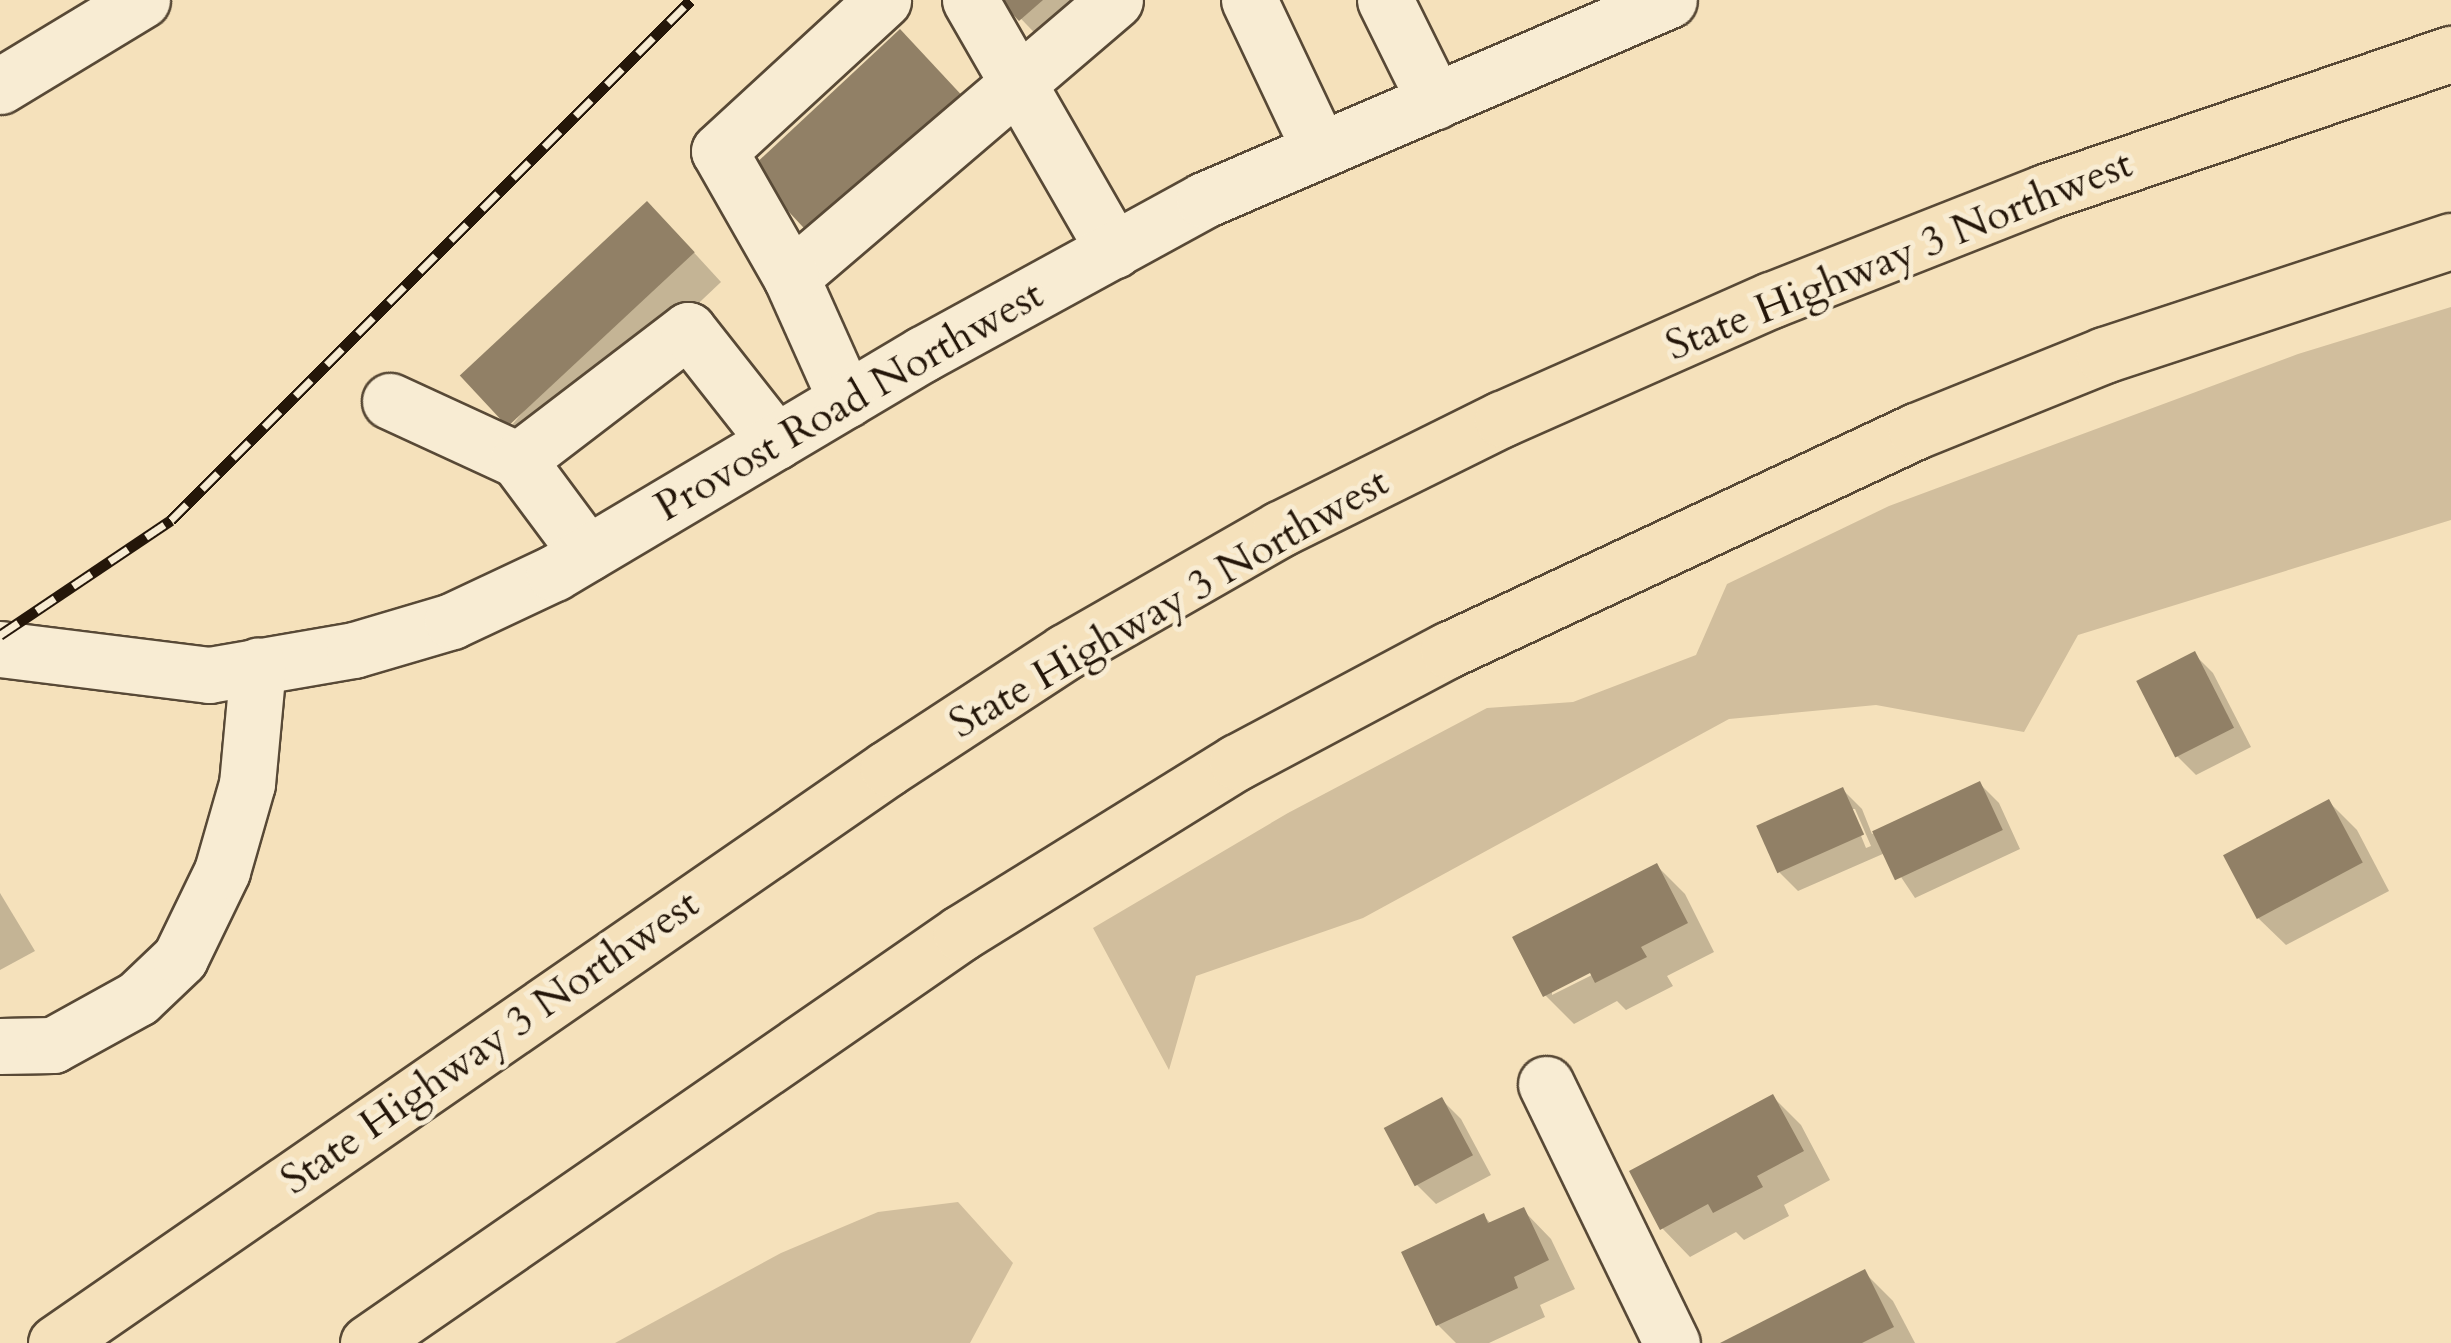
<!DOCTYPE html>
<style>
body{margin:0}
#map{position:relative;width:2451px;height:1343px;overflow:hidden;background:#f5e1bb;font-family:Cardo,serif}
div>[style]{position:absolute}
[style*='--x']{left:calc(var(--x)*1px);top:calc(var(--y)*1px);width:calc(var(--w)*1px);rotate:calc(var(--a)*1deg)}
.green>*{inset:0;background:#d1be9d}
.shadow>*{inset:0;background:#0003}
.building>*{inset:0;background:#918066;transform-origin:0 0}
.roads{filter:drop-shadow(2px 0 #584936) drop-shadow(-2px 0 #584936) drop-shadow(0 2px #584936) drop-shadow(0 -2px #584936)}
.minor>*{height:55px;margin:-27.5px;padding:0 27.5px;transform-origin:27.5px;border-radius:27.5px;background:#f8ecd3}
.highway>*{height:55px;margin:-27.5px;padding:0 27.5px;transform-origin:27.5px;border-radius:27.5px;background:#f5e1bb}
.rail>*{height:11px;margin-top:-5.5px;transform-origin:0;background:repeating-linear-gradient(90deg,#f8ecd3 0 22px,#241609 0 44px);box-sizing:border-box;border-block:2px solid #241609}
span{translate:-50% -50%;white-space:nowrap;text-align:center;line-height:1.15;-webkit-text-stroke:10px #f8ecd3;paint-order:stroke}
.street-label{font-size:42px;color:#241609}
</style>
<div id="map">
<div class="green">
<div style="clip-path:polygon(2451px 307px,2451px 520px,2078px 635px,2024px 732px,1876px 705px,1729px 719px,1363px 918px,1196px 976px,1169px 1070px,1093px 928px,1288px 813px,1487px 708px,1573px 702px,1696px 655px,1727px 584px,1889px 506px,2298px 354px)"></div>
<div style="clip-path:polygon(958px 1202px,1013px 1263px,970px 1343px,615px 1343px,781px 1253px,878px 1212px)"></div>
</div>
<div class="shadow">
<div style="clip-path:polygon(1003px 0,1102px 0,1049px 48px)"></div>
<div style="clip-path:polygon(676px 233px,721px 282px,539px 454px,511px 426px)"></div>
<div style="clip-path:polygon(2194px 654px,2213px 673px,2251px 747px,2196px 775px,2177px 756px)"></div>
<div style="clip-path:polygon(evenodd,1980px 784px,1999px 803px,2020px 849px,1915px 898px,1885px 853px,1798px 891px,1779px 872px,1843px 790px,1862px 809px,1872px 834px,1980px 784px,1850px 809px,1855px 809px,1871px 846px,1866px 848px,1850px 809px)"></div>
<div style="clip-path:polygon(2329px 802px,2357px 830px,2389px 891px,2286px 945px,2257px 917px)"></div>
<div style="clip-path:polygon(evenodd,1657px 866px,1685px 894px,1714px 952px,1667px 976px,1673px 986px,1626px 1010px,1617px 1001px,1574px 1024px,1545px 995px,1657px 866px,1600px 965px,1602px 970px,1552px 995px,1552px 990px,1600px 965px)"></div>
<div style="clip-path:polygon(0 893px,35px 951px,0 970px)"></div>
<div style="clip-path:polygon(1773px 1097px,1801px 1125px,1830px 1180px,1784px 1205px,1789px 1216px,1744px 1240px,1736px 1232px,1690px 1257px,1662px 1228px)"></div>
<div style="clip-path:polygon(1442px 1100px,1461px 1119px,1491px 1175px,1436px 1204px,1417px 1185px)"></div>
<div style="clip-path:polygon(1523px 1210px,1551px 1239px,1575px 1289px,1540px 1305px,1545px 1317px,1489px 1343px,1456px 1343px,1438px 1325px,1484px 1216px,1492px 1225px)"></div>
<div style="clip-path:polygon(1864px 1272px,1893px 1301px,1915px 1343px,1726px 1343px)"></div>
</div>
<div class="building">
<div style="clip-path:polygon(1000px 0,1043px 0,1019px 21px)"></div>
<div style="left:900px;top:29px;width:97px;height:206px;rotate:47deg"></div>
<div style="left:647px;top:201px;width:70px;height:256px;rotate:47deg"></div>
<div style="left:2195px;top:651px;width:86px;height:66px;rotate:63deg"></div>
<div style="left:1980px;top:781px;width:54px;height:119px;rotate:65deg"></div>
<div style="left:1843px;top:787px;width:52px;height:95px;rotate:66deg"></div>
<div style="left:2329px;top:799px;width:72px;height:120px;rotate:62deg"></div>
<div style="clip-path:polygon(1657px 863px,1688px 923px,1641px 947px,1647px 957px,1595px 983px,1590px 973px,1543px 997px,1512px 937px)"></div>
<div style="clip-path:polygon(1773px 1094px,1804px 1151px,1757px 1176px,1763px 1187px,1713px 1213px,1708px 1204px,1660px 1230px,1629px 1171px)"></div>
<div style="left:1442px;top:1097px;width:66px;height:66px;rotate:62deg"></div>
<div style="clip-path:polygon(1524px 1207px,1549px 1260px,1514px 1277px,1518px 1288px,1436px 1326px,1401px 1252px,1484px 1213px,1488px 1223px)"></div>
<div style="clip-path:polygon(1865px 1269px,1894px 1327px,1862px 1343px,1720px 1343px)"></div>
</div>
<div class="roads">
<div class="minor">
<div style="--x:970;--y:0;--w:289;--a:60.1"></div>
<div style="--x:1249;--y:0;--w:166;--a:64.7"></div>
<div style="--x:1385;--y:0;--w:113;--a:63.7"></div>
<div style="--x:0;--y:86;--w:166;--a:-31.2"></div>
<div style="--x:791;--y:277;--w:426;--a:-40.5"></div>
<div style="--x:846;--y:400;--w:135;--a:-114.1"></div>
<div style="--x:791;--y:277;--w:145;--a:-119.7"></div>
<div style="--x:719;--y:151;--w:223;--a:-42.6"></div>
<div style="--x:390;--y:401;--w:141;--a:24.7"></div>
<div style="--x:518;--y:460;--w:116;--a:53.4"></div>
<div style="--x:518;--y:460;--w:214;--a:-37.4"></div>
<div style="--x:688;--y:330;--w:142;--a:51.8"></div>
<div style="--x:0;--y:649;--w:211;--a:7.1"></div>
<div style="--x:209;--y:675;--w:147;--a:-9.8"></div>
<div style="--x:354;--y:650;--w:102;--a:-16.5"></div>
<div style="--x:452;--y:621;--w:113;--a:-25.2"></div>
<div style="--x:554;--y:573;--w:429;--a:-30.7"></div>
<div style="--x:923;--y:354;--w:320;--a:-28.7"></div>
<div style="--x:1204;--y:200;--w:506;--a:-23.27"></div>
<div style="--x:0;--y:1046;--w:53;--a:-1.1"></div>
<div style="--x:53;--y:1045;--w:97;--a:-28.9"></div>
<div style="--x:138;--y:998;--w:58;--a:-43.6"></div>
<div style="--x:180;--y:958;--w:97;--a:-64.2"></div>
<div style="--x:222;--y:871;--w:91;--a:-74"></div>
<div style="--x:247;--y:784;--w:119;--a:-84.7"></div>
<div style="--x:1546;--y:1084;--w:288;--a:64.1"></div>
</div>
<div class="highway">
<div style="--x:56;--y:1343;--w:1011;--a:-34.65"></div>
<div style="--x:888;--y:768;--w:212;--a:-33.2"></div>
<div style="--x:1065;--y:652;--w:248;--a:-29.8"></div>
<div style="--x:1280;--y:529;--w:248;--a:-26.4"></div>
<div style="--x:1502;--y:419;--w:294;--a:-23.9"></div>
<div style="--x:1771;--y:300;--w:295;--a:-21.5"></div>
<div style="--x:2045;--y:192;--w:429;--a:-18.8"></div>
<div style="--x:368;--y:1343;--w:721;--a:-34.66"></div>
<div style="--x:961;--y:933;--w:325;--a:-31.8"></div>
<div style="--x:1237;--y:762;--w:239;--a:-28"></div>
<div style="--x:1448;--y:650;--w:517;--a:-25.08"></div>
<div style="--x:1916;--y:431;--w:203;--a:-22"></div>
<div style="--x:2104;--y:355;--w:365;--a:-18.2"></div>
</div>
</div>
<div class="rail">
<div style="--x:0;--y:635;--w:206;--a:-33.9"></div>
<div style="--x:171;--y:520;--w:735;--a:-45"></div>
</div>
<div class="street-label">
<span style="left:1899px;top:255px;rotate:-22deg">State Highway 3 Northwest</span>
<span style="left:849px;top:401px;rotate:-30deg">Provost Road Northwest</span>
<span style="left:1169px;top:603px;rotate:-30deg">State Highway 3 Northwest</span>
<span style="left:490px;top:1042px;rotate:-35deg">State Highway 3 Northwest</span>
</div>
</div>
